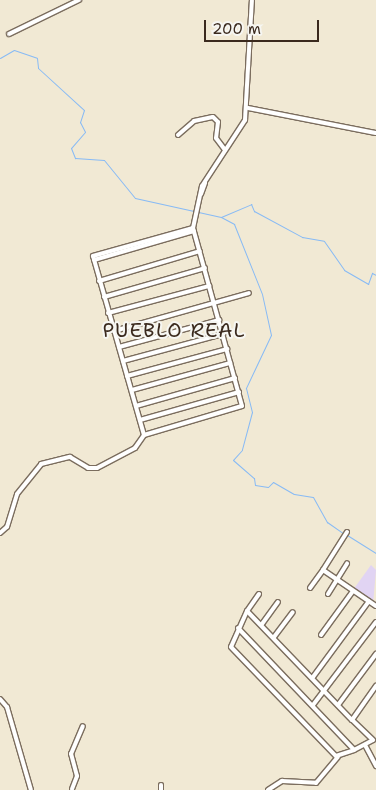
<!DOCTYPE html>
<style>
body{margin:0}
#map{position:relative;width:376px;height:790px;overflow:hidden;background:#f1e9d4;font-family:"Shantell Sans",sans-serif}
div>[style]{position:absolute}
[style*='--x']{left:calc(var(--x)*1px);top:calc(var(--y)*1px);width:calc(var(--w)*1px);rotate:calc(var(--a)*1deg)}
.built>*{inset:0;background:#e1d4f3}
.stream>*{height:1px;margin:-0.5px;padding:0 0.5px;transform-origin:0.5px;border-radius:0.5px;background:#87baf5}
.roads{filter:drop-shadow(1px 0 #7b6d5e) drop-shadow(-1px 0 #7b6d5e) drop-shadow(0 1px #7b6d5e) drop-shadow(0 -1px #7b6d5e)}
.street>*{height:4px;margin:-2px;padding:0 2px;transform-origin:2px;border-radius:2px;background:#fff}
span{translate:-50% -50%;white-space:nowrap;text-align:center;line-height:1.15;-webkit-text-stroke:4px #f6f6f2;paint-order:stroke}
.neighbourhood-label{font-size:20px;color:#3b2a1e;letter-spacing:1px}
.scale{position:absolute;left:204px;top:20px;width:115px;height:22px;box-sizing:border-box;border:2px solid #3b2a1e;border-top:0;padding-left:6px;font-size:15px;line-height:18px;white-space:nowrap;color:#3b2a1e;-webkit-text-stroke:4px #f6f6f2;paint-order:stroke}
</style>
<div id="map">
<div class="built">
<div style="clip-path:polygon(371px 565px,376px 570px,373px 604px,353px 590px)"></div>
</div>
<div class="stream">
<div style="--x:0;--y:58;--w:16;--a:-30"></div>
<div style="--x:14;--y:50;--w:24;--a:19"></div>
<div style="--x:37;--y:58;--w:10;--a:84"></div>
<div style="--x:38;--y:68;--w:62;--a:42.4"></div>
<div style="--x:84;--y:110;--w:13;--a:108"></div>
<div style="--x:80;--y:122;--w:11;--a:63"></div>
<div style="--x:85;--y:132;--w:21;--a:131"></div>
<div style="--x:71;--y:148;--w:11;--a:68"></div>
<div style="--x:75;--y:158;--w:29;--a:4"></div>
<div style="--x:104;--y:160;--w:49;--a:50.8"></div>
<div style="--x:135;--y:198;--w:88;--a:12.5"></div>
<div style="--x:221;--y:217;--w:33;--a:-23"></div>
<div style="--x:251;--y:204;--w:8;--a:67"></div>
<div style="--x:254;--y:211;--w:55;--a:28.4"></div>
<div style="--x:302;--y:237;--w:22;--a:10"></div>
<div style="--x:324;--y:241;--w:35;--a:55"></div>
<div style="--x:344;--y:270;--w:28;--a:30"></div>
<div style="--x:368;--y:284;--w:12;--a:-70"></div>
<div style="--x:372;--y:273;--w:4;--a:27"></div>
<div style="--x:221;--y:217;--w:15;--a:28"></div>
<div style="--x:234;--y:224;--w:75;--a:68.2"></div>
<div style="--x:262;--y:294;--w:42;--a:77.6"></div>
<div style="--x:271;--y:335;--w:59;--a:115.3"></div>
<div style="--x:246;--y:388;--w:25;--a:76"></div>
<div style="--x:252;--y:412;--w:39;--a:105"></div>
<div style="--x:242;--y:450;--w:13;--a:132"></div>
<div style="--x:233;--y:460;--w:28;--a:41"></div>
<div style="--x:254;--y:478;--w:7;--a:82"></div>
<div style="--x:255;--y:485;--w:13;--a:9"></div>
<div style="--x:268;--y:487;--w:7;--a:-45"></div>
<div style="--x:273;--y:482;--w:24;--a:30"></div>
<div style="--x:294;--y:494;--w:19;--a:9"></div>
<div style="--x:313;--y:497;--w:29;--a:61"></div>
<div style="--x:327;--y:522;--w:19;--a:35"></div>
<div style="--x:347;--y:535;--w:34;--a:32"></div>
</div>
<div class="roads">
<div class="street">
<div style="--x:9;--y:34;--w:78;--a:-25.9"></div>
<div style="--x:248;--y:108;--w:130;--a:11.1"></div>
<div style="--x:178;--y:135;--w:21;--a:-41"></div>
<div style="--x:194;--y:121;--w:19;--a:-12"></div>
<div style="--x:213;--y:117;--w:7;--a:45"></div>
<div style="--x:218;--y:122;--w:16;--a:97"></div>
<div style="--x:216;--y:138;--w:15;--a:53"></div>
<div style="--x:201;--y:194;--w:12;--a:-70"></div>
<div style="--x:193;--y:228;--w:104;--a:164.4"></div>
<div style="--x:93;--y:256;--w:186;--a:74.1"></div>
<div style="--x:144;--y:435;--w:102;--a:-16.5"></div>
<div style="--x:242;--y:406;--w:185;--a:-105.4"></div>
<div style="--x:193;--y:228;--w:43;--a:-77.9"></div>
<div style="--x:202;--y:186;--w:79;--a:-56.9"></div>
<div style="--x:245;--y:120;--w:120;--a:-86.7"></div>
<div style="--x:94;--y:260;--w:104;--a:-16.2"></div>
<div style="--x:99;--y:281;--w:105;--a:-16.5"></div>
<div style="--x:104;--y:297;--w:105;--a:-16"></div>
<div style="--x:108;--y:313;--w:105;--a:-15"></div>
<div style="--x:114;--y:331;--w:140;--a:-15.7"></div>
<div style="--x:119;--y:347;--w:104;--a:-15.1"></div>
<div style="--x:123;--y:361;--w:104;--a:-15.1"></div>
<div style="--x:127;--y:376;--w:104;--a:-15.1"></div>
<div style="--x:132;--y:390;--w:102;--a:-15.4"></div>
<div style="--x:136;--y:406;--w:103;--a:-15.8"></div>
<div style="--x:140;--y:420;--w:103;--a:-15.8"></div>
<div style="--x:347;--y:532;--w:45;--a:122.3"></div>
<div style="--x:323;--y:570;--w:64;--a:34.2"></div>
<div style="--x:0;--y:533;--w:9;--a:-41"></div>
<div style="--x:7;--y:527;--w:34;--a:-73"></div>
<div style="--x:17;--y:494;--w:38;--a:-51"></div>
<div style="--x:41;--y:464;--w:30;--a:-14"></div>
<div style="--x:70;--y:457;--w:21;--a:31"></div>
<div style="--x:88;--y:468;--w:9;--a:0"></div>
<div style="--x:97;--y:468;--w:43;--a:-27.8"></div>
<div style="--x:135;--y:448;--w:16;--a:-55"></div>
<div style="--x:310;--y:588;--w:22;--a:-54"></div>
<div style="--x:259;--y:594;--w:21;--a:125"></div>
<div style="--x:247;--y:611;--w:151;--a:46.1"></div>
<div style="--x:328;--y:594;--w:36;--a:-58"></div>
<div style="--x:247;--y:611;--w:39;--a:114"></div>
<div style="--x:231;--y:647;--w:151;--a:46.1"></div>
<div style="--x:336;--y:756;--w:19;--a:-18"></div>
<div style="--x:262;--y:624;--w:27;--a:-54"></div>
<div style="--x:238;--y:628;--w:168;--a:46.4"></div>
<div style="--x:354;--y:750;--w:21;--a:-28"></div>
<div style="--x:373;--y:740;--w:29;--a:-136"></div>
<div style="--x:352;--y:720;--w:42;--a:-54.8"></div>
<div style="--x:321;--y:635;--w:54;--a:-54"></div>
<div style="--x:274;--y:637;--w:31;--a:-53"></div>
<div style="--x:313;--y:677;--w:94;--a:-53.6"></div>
<div style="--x:0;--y:699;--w:11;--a:49"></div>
<div style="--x:7;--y:707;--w:86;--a:73.9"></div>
<div style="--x:313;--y:705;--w:104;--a:-52.8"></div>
<div style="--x:338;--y:705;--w:64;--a:-53.3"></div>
<div style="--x:365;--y:745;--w:24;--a:62"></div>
<div style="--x:161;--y:785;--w:5;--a:90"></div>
<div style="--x:72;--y:789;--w:14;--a:-69"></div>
<div style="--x:77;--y:776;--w:23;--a:-105"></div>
<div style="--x:71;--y:754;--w:30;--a:-67"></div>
<div style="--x:268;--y:790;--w:17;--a:-33"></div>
<div style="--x:282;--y:781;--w:34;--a:3"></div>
<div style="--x:316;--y:783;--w:34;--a:-50"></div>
</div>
</div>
<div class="neighbourhood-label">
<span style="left:174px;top:330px">PUEBLO REAL</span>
</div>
<div class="scale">200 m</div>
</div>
